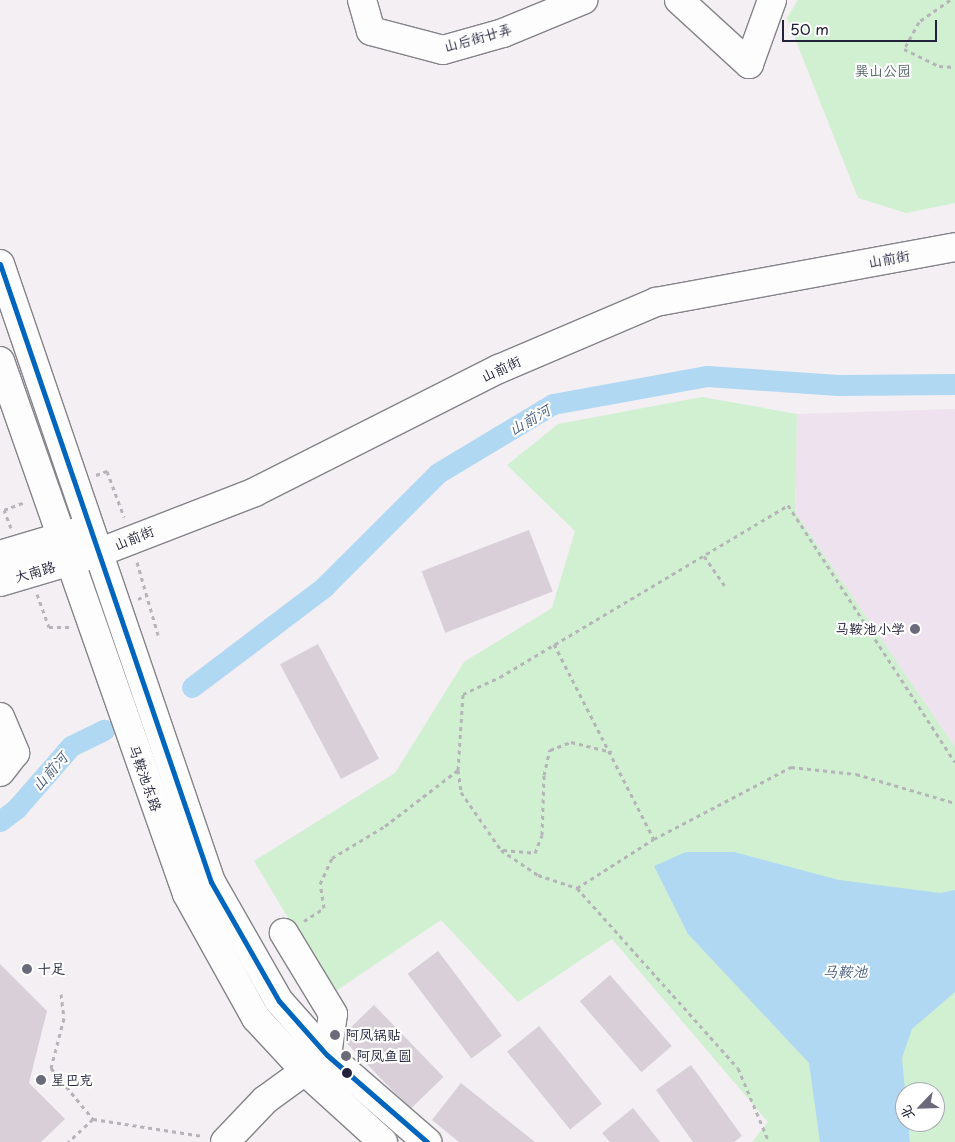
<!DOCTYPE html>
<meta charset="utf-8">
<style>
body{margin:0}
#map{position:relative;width:955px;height:1142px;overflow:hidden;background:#f3eff3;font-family:"Playpen Sans","LXGW WenKai TC",sans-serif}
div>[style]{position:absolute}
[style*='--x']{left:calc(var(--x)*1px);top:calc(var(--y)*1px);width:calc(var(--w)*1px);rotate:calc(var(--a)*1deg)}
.built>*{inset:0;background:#eee2ee}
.green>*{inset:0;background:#d0f0d1}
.water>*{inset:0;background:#b0d8f3}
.canal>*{height:21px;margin:-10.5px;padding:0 10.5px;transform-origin:10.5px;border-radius:10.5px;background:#b0d8f3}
.building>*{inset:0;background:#d8cfd8;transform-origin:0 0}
.path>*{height:3px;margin-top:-1.5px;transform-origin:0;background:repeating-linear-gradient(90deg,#b5b4b8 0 4px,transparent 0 8px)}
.roads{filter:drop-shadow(1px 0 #848389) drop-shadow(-1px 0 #848389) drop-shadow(0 1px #848389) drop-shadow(0 -1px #848389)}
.minor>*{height:28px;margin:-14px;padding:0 14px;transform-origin:14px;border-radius:14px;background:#fdfdfd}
.major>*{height:28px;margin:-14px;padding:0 14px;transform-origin:14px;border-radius:14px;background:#fdfdfd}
.bus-1>*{height:5px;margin:-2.5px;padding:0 2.5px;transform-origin:2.5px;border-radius:2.5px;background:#0065bd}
.dots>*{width:14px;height:14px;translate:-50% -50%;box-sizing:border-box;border:2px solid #fff;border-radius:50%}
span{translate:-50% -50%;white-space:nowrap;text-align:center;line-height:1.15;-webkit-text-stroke:4.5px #fff;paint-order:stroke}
.street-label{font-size:14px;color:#22223b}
.park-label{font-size:14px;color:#4e6060}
.poi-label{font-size:14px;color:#22223b}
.right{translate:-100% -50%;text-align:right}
.left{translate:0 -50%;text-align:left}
.water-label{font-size:15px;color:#4a5e7b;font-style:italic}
.north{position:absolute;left:895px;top:1082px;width:50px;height:50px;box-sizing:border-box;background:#fff;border:1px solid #a7a7b1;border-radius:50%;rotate:246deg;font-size:14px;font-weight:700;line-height:20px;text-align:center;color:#22223b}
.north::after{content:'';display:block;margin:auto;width:18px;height:22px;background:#6b6a7b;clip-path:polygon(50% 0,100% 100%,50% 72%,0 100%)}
.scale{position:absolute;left:782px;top:20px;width:155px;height:22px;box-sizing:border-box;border:2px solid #22223b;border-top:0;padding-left:6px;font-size:15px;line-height:18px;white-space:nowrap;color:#22223b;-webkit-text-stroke:4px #fff;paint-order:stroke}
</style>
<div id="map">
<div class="built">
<div style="clip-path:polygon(955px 409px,955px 747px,795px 512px,797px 414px)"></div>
</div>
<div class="green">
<div style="clip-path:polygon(798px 0,955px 0,955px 203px,906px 213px,858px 198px,787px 18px)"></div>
<div style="clip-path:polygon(evenodd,702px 397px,797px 414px,795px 512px,955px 747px,955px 1142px,752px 1142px,768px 1122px,612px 939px,518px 1002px,441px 920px,333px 993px,254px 861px,395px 773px,464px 662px,552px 608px,575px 531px,507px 465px,558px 424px,702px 397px,905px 1092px,935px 1092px,935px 1122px,905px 1122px,905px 1092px)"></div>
</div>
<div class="water">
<div style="clip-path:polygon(686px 852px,734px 852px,839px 880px,940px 893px,955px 890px,955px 992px,912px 1029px,902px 1058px,910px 1142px,820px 1142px,809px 1063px,688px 934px,654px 866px)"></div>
</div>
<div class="canal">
<div style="--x:192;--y:687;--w:166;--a:-37.1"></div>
<div style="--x:324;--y:587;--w:161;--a:-45"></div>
<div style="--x:438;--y:473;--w:134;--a:-31"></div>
<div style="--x:553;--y:404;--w:157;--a:-10.3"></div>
<div style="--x:707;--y:376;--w:131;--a:3.9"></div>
<div style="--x:838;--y:385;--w:117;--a:-0.5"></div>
<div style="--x:0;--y:821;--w:20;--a:-37"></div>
<div style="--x:16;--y:809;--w:84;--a:-48.9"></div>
<div style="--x:71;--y:746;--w:37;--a:-26"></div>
</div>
<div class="building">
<div style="left:529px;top:530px;width:66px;height:115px;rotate:69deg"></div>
<div style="left:318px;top:644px;width:130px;height:43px;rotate:62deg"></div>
<div style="left:438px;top:951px;width:106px;height:38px;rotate:53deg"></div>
<div style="clip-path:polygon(0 964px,47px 1011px,29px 1083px,65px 1119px,41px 1142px,0 1142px)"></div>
<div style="left:610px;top:975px;width:94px;height:40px;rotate:49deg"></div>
<div style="left:374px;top:1005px;width:100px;height:46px;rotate:46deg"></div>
<div style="left:539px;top:1026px;width:100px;height:41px;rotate:51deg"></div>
<div style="clip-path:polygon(691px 1065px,742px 1136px,734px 1142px,693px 1142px,656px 1090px)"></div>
<div style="clip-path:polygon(461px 1083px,535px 1142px,459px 1142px,432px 1120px)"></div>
<div style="clip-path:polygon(633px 1108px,660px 1142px,610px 1142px,602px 1133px)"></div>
</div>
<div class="path">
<div style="--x:950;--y:0;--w:38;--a:145"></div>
<div style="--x:919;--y:22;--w:31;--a:119"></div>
<div style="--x:904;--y:49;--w:39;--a:26"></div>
<div style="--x:939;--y:66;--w:16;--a:4"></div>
<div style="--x:96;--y:475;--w:12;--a:-20"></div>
<div style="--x:107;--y:471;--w:49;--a:69.7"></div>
<div style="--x:11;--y:528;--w:19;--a:-111"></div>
<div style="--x:4;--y:510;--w:22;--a:-21"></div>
<div style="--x:704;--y:556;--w:39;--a:55"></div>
<div style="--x:137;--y:562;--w:79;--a:73.9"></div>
<div style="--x:37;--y:594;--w:35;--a:70"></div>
<div style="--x:49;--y:627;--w:21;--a:0"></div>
<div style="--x:138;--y:599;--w:10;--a:-24"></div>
<div style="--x:554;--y:644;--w:219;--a:62.9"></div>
<div style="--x:458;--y:770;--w:76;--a:-86.2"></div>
<div style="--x:463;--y:694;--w:41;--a:-24.7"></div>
<div style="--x:500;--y:677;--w:335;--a:-30.8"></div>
<div style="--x:788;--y:505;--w:306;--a:57"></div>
<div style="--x:503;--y:850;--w:32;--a:5"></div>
<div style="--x:535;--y:853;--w:19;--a:-69"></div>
<div style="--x:542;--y:835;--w:60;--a:-88.1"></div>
<div style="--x:544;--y:775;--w:26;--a:-77"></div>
<div style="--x:550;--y:750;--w:22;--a:-21"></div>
<div style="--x:571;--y:742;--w:42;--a:13.7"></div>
<div style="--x:577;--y:888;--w:91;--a:-32.5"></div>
<div style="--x:654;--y:839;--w:155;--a:-27.7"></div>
<div style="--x:791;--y:767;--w:65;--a:6.1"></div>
<div style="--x:856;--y:774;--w:103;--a:16.3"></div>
<div style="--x:304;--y:921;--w:24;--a:-33"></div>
<div style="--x:324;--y:908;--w:24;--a:-99"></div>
<div style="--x:320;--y:884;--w:29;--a:-65"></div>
<div style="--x:332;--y:858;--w:62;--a:-31.1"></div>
<div style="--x:385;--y:826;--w:92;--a:-37.5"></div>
<div style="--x:458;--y:770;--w:22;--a:82"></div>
<div style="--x:461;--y:792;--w:70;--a:55.4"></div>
<div style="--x:501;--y:850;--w:45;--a:34"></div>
<div style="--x:538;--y:875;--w:41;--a:18.4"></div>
<div style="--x:577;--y:888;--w:241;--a:48.2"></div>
<div style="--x:738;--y:1068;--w:80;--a:67.3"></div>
<div style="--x:61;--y:994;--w:24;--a:83"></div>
<div style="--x:64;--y:1018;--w:52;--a:104.6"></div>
<div style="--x:51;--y:1068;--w:66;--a:50.5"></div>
<div style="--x:93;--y:1119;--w:34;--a:137"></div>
<div style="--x:93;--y:1119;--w:111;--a:8.8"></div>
</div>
<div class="roads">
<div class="minor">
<div style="--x:362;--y:0;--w:32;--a:74"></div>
<div style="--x:371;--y:31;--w:74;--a:14.8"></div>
<div style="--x:443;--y:50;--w:62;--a:-15.8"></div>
<div style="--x:503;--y:33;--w:87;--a:-22.4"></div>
<div style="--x:679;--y:0;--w:95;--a:42.4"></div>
<div style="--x:749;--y:64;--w:68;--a:-70.2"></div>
<div style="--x:0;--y:717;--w:39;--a:67"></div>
<div style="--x:15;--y:753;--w:24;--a:128"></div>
<div style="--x:225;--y:1142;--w:58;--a:-46.4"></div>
<div style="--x:265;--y:1100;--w:77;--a:-36"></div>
<div style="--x:327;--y:1055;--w:41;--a:-81.7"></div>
<div style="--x:333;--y:1014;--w:95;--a:-121.2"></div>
</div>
<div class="major">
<div style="--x:0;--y:264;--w:653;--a:71.15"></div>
<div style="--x:211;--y:882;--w:137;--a:60.3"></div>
<div style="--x:279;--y:1001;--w:72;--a:48.4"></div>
<div style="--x:327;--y:1055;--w:133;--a:41"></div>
<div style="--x:0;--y:361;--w:565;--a:70.67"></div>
<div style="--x:187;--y:894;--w:142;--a:60.9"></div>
<div style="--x:256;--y:1018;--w:74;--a:47.2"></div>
<div style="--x:306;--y:1072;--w:104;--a:42.3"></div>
<div style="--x:0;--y:555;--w:84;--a:-16.7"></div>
<div style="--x:0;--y:582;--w:102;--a:-16.5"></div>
<div style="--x:98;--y:553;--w:168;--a:-21.2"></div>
<div style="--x:255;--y:492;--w:273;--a:-26.8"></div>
<div style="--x:499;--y:369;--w:171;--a:-23.1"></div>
<div style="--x:656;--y:302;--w:304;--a:-10.4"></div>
</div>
</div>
<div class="bus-1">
<div style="--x:0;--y:264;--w:653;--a:71.15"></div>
<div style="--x:211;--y:882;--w:137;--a:60.3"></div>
<div style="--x:279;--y:1001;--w:72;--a:48.4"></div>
<div style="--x:327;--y:1055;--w:133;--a:41"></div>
</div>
<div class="dots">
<div style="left:915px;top:629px;background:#6b6a7b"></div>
<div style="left:27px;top:969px;background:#6b6a7b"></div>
<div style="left:335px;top:1035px;background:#6b6a7b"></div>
<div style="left:346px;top:1056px;background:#6b6a7b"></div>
<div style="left:347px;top:1073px;background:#22223b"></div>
<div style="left:41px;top:1080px;background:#6b6a7b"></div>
</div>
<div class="street-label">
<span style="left:478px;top:38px;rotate:-15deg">山后街廿弄</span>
<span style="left:889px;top:259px;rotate:-10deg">山前街</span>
<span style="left:501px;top:369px;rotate:-25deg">山前街</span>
<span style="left:134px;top:538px;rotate:-22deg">山前街</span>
<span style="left:35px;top:572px;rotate:-16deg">大南路</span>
<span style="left:145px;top:778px;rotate:70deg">马鞍池东路</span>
</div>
<div class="park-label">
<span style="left:883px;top:71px">巽山公园</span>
</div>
<div class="poi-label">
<span class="right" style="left:905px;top:629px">马鞍池小学</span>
<span class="left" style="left:37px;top:969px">十足</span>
<span class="left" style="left:345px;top:1035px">阿凤锅贴</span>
<span class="left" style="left:356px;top:1056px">阿凤鱼圆</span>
<span class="left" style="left:51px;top:1080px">星巴克</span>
</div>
<div class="water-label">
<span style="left:529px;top:419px;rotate:-30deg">山前河</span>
<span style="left:49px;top:771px;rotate:-49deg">山前河</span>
<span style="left:845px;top:971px">马鞍池</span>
</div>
<div class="north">北</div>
<div class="scale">50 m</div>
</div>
